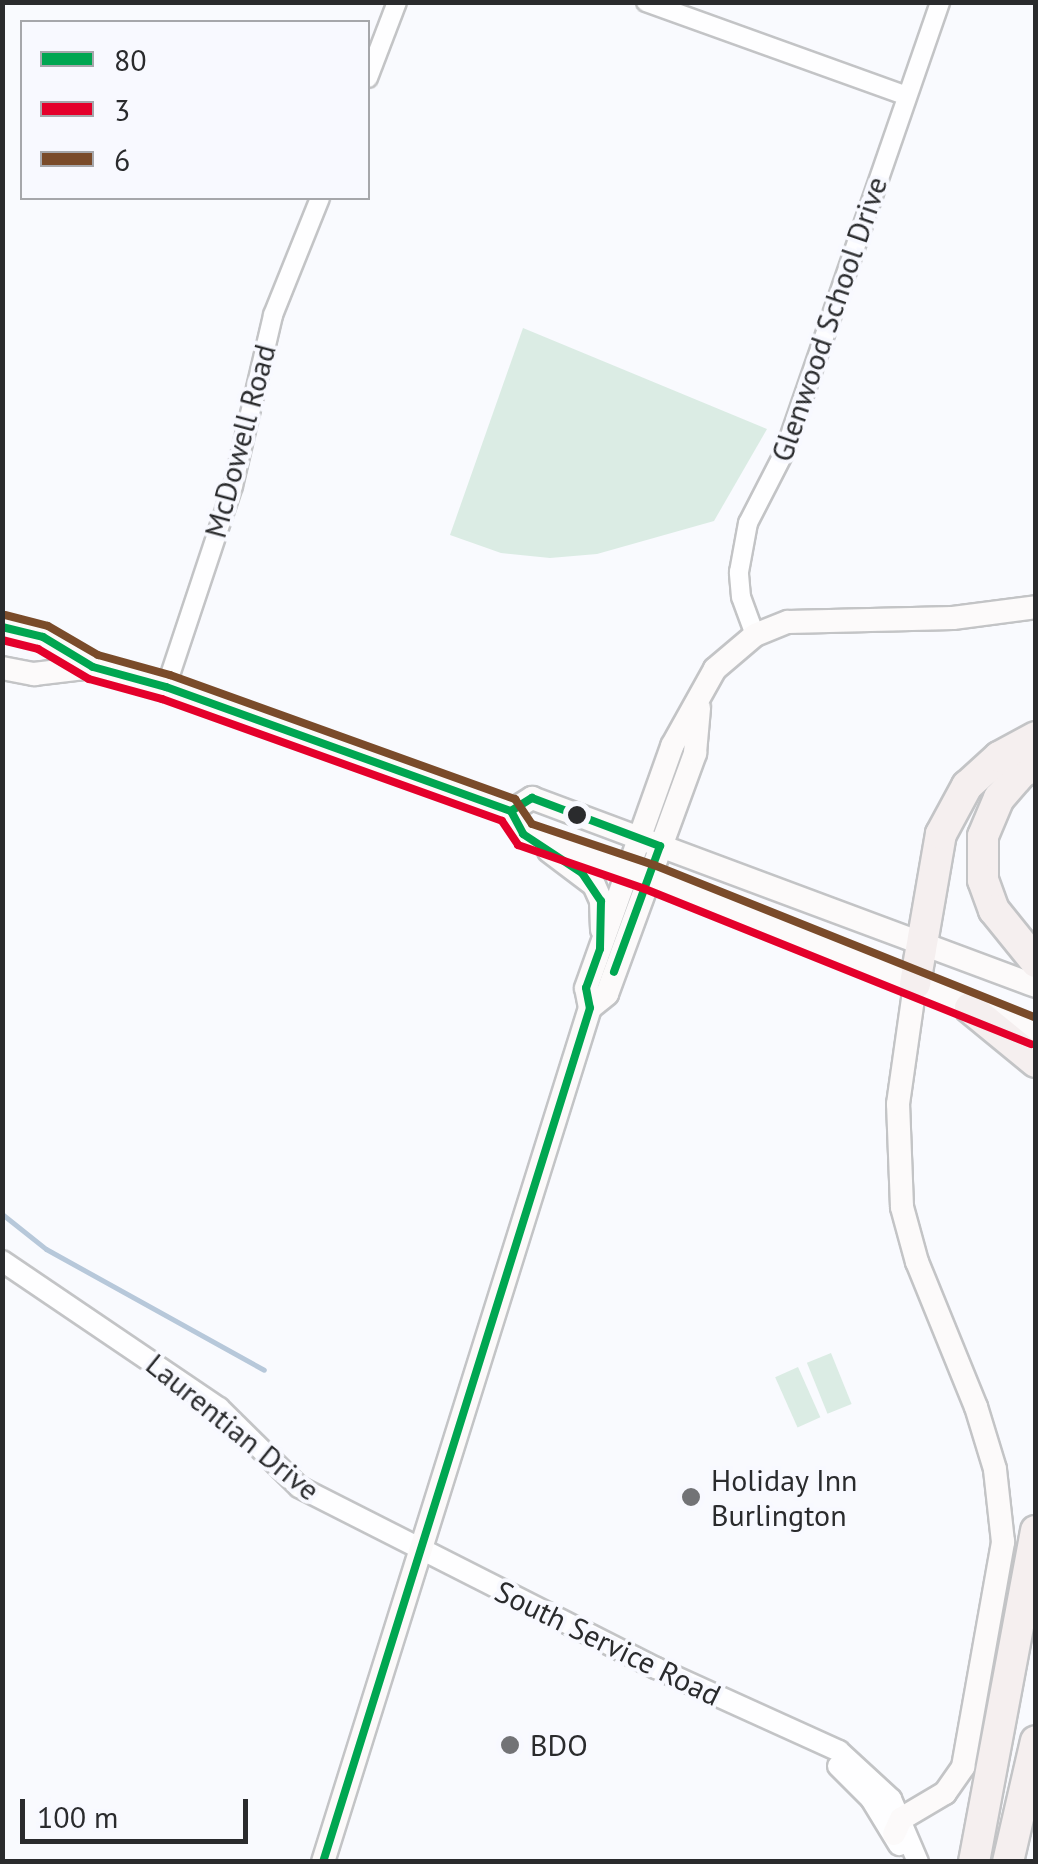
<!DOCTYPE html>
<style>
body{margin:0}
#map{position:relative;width:1038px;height:1864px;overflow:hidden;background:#f9fafe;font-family:"PT Sans",sans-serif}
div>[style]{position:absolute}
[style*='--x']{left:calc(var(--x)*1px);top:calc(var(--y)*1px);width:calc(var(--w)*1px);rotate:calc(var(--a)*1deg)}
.green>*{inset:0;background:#dbece4;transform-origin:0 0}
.stream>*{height:5px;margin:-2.5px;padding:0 2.5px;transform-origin:2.5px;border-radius:2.5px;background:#b7c8da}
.roads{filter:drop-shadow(2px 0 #c3c4c6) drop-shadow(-2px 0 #c3c4c6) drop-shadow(0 2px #c3c4c6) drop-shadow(0 -2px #c3c4c6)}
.minor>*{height:18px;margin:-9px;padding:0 9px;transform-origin:9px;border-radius:9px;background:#fefeff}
.tertiary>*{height:20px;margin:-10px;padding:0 10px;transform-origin:10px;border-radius:10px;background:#fefeff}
.secondary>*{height:22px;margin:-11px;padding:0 11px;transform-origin:11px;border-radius:11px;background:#fcfafa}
.motorway>*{height:30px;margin:-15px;padding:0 15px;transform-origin:15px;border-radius:15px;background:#f5efef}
.bus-1>*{height:8px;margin:-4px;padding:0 4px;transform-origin:4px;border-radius:4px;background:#00a651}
.bus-2>*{height:8px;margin:-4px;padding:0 4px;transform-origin:4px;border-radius:4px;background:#e4002b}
.bus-3>*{height:8px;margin:-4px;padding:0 4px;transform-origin:4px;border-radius:4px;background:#7a4b2a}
.dots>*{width:28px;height:28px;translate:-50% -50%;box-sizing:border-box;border:5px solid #f8f9ff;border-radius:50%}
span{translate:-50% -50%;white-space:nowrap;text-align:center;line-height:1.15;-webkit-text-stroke:8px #f8f9ff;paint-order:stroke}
.street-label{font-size:30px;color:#2a2b2d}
.poi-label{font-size:30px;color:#2a2b2d}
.left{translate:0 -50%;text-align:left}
.frame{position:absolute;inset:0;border:5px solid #2a2b2d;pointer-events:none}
.legend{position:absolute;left:20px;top:20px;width:350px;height:180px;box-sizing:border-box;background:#f8f9ff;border:2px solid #a6a7ab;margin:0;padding:12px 18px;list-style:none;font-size:30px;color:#2a2b2d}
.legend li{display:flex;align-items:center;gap:20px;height:50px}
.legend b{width:50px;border:2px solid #a6a7ab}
.scale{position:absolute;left:20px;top:1799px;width:228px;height:45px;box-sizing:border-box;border:5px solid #2a2b2d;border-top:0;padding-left:12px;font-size:30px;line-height:35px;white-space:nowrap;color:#2a2b2d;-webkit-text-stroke:8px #f8f9ff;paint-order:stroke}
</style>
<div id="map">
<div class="green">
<div style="clip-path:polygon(523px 328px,767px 429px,714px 521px,597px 554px,550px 558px,501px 553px,450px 535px)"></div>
<div style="left:831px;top:1353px;width:55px;height:26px;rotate:68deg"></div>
<div style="left:798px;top:1367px;width:55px;height:25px;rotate:66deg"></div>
</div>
<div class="stream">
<div style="--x:2;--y:1214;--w:56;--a:38.5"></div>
<div style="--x:46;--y:1249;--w:249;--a:29"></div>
</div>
<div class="roads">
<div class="minor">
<div style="--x:646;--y:2;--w:277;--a:19.8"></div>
<div style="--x:368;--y:78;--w:81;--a:-69.1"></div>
<div style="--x:755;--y:635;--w:40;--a:-110.2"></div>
<div style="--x:741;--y:597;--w:25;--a:-95"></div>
<div style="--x:739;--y:572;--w:50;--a:-79.6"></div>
<div style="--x:748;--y:523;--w:79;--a:-62.8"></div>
<div style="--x:784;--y:453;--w:477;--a:-70.9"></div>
<div style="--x:166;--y:687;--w:212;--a:-71.6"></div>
<div style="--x:233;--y:486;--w:176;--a:-76.8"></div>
<div style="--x:273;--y:315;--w:126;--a:-68.1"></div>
</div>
<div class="tertiary">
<div style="--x:2;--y:1261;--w:262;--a:34.1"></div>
<div style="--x:219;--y:1408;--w:112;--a:44.6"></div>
<div style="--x:299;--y:1487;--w:400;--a:26.9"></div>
<div style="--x:656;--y:1668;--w:201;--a:24.4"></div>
<div style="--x:839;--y:1751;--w:71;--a:42.7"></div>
<div style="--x:891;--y:1799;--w:69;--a:66.8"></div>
<div style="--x:838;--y:1766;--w:47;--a:45"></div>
<div style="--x:871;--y:1799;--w:54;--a:58.7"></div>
</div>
<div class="secondary">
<div style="--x:2;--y:627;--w:42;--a:13.7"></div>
<div style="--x:43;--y:637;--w:58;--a:31"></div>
<div style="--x:93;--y:667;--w:76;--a:15.3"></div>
<div style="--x:166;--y:687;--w:367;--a:19.8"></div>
<div style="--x:511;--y:811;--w:26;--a:62"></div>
<div style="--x:523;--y:834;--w:133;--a:18.8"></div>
<div style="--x:649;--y:877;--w:417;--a:21.8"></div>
<div style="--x:2;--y:668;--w:33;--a:11"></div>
<div style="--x:34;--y:674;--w:59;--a:-6.8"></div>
<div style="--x:511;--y:811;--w:25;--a:-32"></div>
<div style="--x:532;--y:798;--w:538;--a:20.46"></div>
<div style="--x:549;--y:851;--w:56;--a:37.1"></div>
<div style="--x:594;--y:885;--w:17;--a:66"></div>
<div style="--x:601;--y:901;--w:29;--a:88"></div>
<div style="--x:590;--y:1008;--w:22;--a:-39"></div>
<div style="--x:607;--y:994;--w:257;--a:-69.9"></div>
<div style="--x:695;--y:753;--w:45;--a:-84.9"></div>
<div style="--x:894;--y:1834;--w:17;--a:-65"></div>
<div style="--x:901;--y:1819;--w:51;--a:-30.6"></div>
<div style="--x:945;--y:1793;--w:32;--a:-55"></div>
<div style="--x:963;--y:1767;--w:229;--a:-79.9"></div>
<div style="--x:1003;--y:1542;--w:73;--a:-96.3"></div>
<div style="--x:995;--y:1469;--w:65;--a:-107"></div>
<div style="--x:976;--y:1407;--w:157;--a:-112.1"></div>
<div style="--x:917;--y:1262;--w:57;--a:-105.3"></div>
<div style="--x:902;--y:1207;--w:103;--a:-92.2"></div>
<div style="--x:898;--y:1104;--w:121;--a:-81.9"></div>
<div style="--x:323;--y:1862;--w:895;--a:-72.64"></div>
<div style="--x:590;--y:1008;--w:20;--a:-101"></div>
<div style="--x:586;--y:988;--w:257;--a:-70.4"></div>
<div style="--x:672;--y:746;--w:88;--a:-60.8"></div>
<div style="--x:715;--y:669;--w:52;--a:-40.4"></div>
<div style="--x:755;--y:635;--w:35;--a:-22"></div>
<div style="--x:788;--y:622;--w:165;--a:-1.4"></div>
<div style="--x:953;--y:618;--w:84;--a:-7.5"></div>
</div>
<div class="motorway">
<div style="--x:1036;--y:765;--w:16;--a:153"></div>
<div style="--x:1022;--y:772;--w:35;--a:131"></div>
<div style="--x:999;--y:798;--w:41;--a:112.8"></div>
<div style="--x:983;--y:836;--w:44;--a:90"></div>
<div style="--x:983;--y:880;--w:32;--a:70"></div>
<div style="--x:994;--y:910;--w:67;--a:51.1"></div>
<div style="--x:915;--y:984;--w:152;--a:-80.2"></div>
<div style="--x:941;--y:834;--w:55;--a:-61.6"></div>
<div style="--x:967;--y:786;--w:43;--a:-42.2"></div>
<div style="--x:999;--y:757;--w:42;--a:-28.4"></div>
<div style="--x:970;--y:1008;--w:85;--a:39.3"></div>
<div style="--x:974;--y:1862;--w:337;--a:-79.4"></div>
<div style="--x:1008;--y:1862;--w:124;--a:-77"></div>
</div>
</div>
<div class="bus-1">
<div style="--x:2;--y:627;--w:42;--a:13.7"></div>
<div style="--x:43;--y:637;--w:58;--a:31"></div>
<div style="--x:93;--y:667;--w:76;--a:15.3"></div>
<div style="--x:166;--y:687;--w:367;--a:19.8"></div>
<div style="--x:511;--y:811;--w:26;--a:62"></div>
<div style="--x:523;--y:834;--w:71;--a:33.5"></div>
<div style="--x:582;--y:873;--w:34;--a:56"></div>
<div style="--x:601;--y:901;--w:48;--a:91.2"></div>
<div style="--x:600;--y:949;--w:41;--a:109.7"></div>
<div style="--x:586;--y:988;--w:20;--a:79"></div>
<div style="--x:590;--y:1008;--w:895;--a:107.36"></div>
<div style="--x:511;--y:811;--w:25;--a:-32"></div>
<div style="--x:532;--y:798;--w:137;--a:20.6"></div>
<div style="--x:660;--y:846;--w:134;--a:110.1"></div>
</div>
<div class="bus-2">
<div style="--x:2;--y:640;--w:37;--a:14"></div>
<div style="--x:38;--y:649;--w:59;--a:30.5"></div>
<div style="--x:89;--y:679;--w:76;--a:15.3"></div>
<div style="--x:162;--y:699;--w:361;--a:19.7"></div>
<div style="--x:502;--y:821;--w:29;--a:56"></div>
<div style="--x:518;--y:845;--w:134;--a:19.1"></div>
<div style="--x:645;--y:889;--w:416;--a:21.9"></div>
</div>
<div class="bus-3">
<div style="--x:5;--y:615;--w:44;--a:14.3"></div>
<div style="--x:48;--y:626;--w:58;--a:30.1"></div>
<div style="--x:98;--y:655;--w:75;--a:15.5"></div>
<div style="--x:170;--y:675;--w:367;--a:19.8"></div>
<div style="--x:515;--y:799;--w:30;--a:56"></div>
<div style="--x:532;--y:824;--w:129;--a:18.6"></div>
<div style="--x:654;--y:865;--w:412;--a:21.8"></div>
</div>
<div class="dots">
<div style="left:577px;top:815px;background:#2a2b2d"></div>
<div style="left:691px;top:1497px;background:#727376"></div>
<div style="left:510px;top:1745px;background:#727376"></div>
</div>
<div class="street-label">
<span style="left:829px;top:319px;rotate:-71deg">Glenwood School Drive</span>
<span style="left:240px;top:441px;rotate:-75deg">McDowell Road</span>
<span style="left:233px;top:1427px;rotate:39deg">Laurentian Drive</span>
<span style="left:608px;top:1643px;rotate:26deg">South Service Road</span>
</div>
<div class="poi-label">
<span class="left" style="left:711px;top:1497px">Holiday Inn<br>Burlington</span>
<span class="left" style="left:530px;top:1745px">BDO</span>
</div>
<div class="frame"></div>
<ul class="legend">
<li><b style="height:12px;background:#00a651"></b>80</li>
<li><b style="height:12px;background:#e4002b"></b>3</li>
<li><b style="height:12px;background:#7a4b2a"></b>6</li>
</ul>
<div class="scale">100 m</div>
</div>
